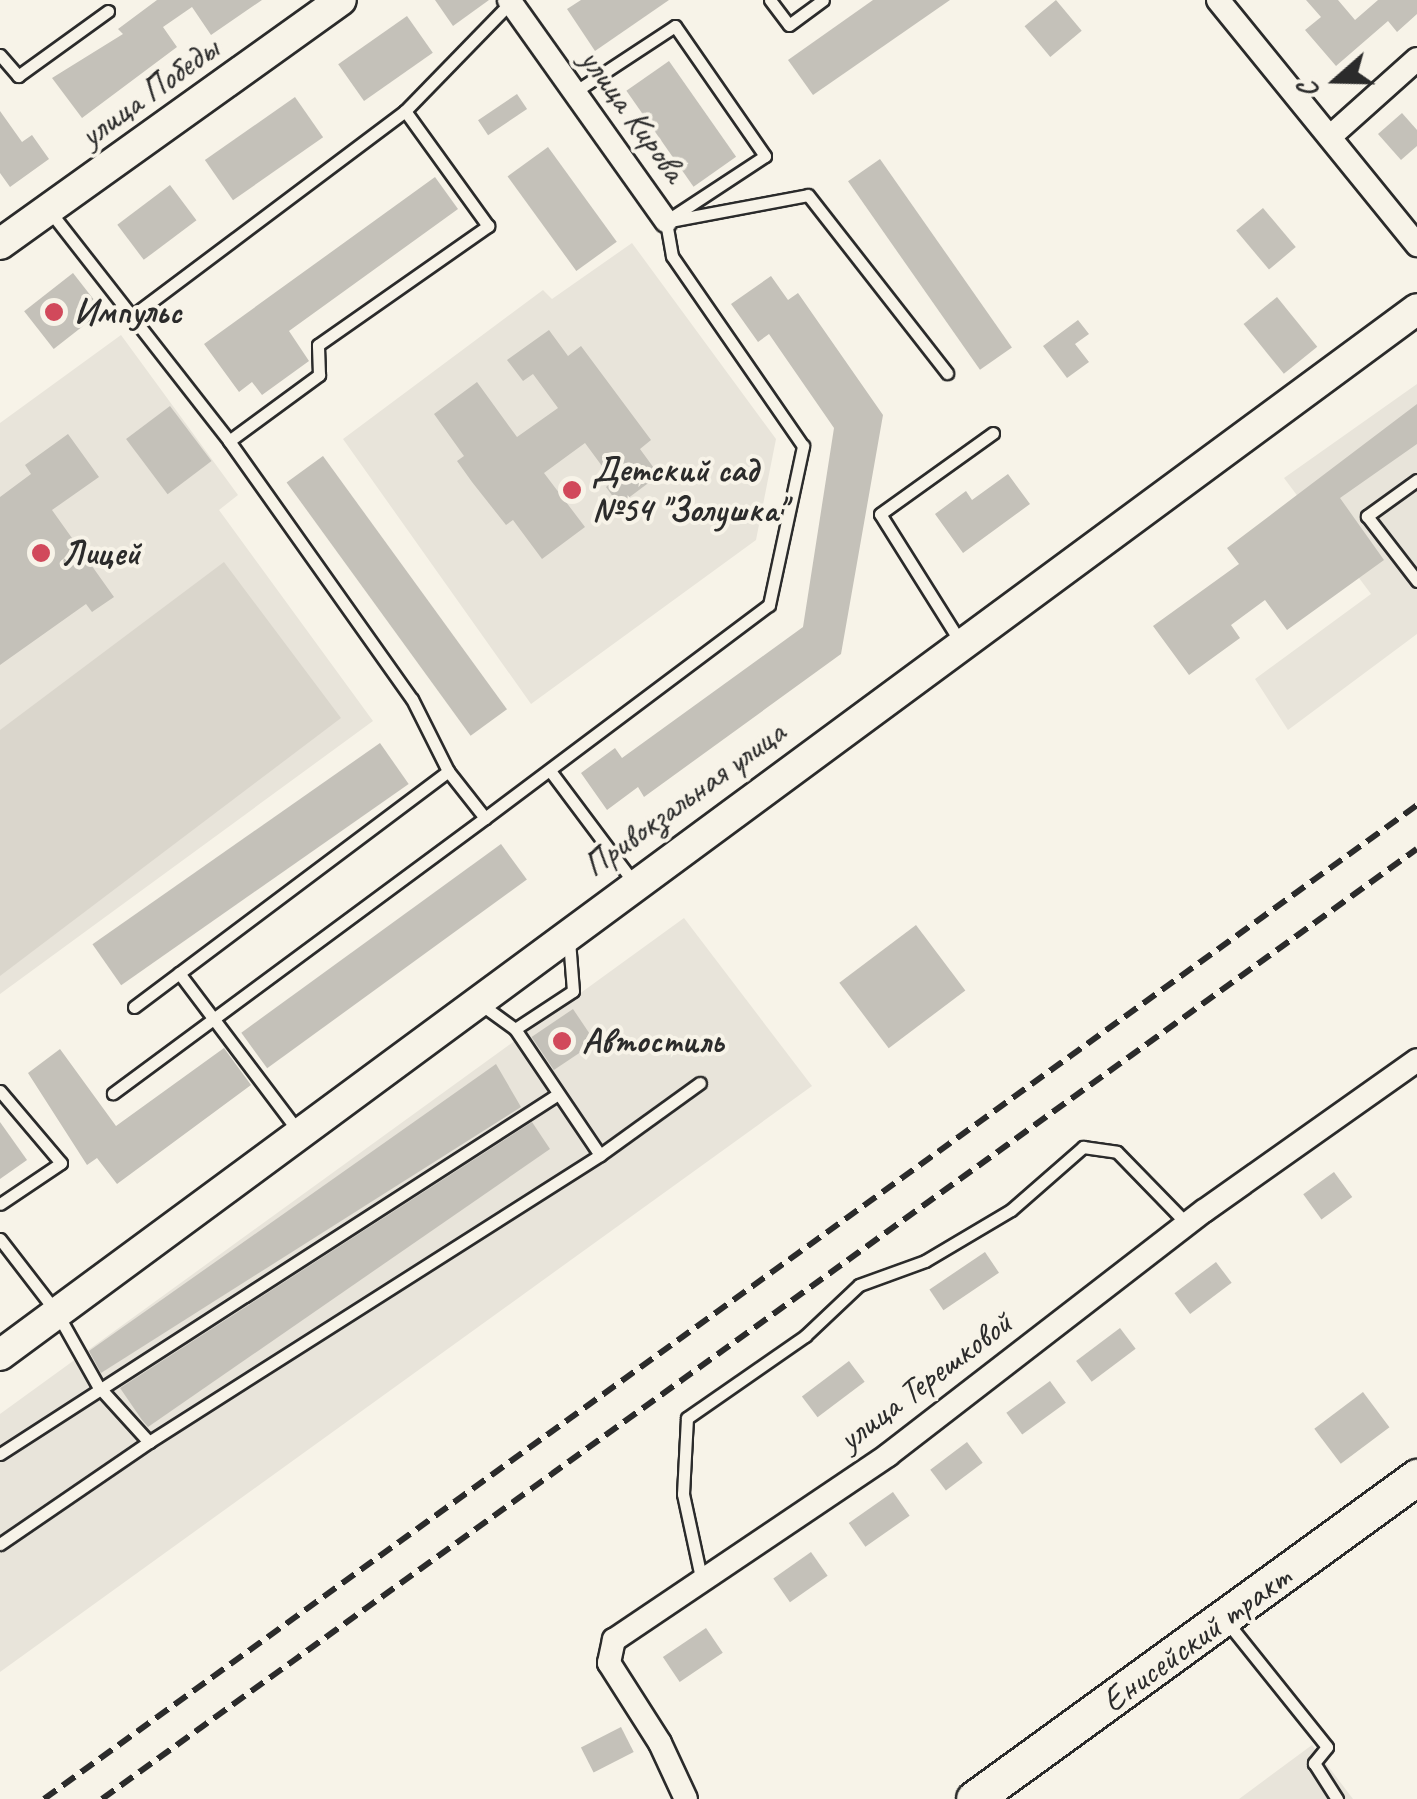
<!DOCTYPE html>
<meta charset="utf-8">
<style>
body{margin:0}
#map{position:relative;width:1417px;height:1799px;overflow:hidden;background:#f7f3e8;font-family:Caveat,sans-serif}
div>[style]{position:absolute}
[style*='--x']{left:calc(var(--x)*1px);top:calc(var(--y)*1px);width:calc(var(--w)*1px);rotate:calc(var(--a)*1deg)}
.built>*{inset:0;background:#e8e4da}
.green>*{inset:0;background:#dad6cc}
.building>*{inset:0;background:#c4c1b9;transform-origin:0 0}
.roads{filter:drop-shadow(2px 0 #2b2b2b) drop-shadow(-2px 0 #2b2b2b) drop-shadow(0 2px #2b2b2b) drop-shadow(0 -2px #2b2b2b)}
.lane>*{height:11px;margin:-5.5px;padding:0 5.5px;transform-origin:5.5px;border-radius:5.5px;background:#f7f3e8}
.street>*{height:22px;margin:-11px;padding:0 11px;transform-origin:11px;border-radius:11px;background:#f7f3e8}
.secondary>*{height:30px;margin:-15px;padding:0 15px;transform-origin:15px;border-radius:15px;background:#f7f3e8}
.primary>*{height:35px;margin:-17.5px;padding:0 17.5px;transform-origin:17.5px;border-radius:17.5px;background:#f7f3e8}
.rail>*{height:6px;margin-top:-3px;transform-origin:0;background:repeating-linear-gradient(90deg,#2b2b2b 0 15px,transparent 0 23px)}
.dots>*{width:28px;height:28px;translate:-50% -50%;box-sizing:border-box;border:5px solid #f7f3e8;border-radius:50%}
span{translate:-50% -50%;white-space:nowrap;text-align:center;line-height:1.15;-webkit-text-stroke:8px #f7f3e8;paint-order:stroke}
.street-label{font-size:35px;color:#2b2b2b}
.poi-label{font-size:35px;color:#2b2b2b;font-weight:700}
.left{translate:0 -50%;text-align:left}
.north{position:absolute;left:1287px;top:30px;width:100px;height:100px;-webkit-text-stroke:8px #f7f3e8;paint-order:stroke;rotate:250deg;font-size:28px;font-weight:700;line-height:40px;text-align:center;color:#2b2b2b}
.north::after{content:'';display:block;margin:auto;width:35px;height:45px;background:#2b2b2b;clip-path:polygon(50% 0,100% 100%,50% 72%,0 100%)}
</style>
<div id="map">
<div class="built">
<div style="clip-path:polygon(632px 243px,776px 439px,756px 540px,531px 704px,343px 439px,543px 290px,552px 299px)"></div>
<div style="clip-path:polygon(121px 335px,238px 495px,219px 510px,373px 721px,0 994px,0 423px)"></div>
<div style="clip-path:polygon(1417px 384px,1417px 634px,1288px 730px,1255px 679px,1371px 594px,1284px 478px)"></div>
<div style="clip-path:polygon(684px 918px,812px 1086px,0 1672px,0 1414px)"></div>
<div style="clip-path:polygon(1312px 1745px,1353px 1799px,1239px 1799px)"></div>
</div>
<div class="green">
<div style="clip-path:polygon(224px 562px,341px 718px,0 976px,0 730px)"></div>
</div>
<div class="building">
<div style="clip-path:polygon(157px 0,262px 0,211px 35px,192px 7px,163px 27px,177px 47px,82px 118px,52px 78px,123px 34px,118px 29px)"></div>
<div style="clip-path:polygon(435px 0,489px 0,453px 26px)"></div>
<div style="clip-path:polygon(581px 0,669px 0,595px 51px,567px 9px)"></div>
<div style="clip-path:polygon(873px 0,950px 0,813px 95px,788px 60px)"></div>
<div style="left:1056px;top:0;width:40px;height:41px;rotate:50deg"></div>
<div style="clip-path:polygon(1306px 0,1338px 0,1355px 20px,1378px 0,1417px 0,1417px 14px,1397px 32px,1388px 21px,1336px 66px,1305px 30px,1321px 17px)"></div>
<div style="left:407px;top:16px;width:45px;height:84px;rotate:55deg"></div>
<div style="left:669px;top:61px;width:117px;height:52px;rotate:55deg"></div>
<div style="left:517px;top:94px;width:18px;height:47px;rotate:56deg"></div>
<div style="left:295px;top:97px;width:49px;height:110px;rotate:55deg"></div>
<div style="clip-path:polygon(0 111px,22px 142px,32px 135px,49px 159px,10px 187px,0 173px)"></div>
<div style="clip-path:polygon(1402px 113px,1417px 130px,1417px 146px,1401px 160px,1378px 134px)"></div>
<div style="left:548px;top:147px;width:117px;height:50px;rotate:54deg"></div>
<div style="left:880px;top:159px;width:230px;height:39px;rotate:55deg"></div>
<div style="clip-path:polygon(435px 177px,458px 209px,289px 331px,309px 361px,262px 395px,252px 382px,239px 392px,204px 344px)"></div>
<div style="left:170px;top:185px;width:44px;height:66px;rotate:53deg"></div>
<div style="left:1263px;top:208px;width:51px;height:35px;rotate:50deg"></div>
<div style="left:73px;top:273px;width:48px;height:62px;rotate:52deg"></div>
<div style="clip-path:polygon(771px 276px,788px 300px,798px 293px,883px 415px,841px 654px,644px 797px,638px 787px,607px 810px,581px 773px,615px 748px,622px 758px,803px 627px,834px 428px,769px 334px,758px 342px,731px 304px)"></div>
<div style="left:1277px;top:297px;width:64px;height:43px;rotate:51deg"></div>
<div style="clip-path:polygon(1078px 320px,1089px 334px,1075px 344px,1089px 362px,1067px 378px,1043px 346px)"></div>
<div style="clip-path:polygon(549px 330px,568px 356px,581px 346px,651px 440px,640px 449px,659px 475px,619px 505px,606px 487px,613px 481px,585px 443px,544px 473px,585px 527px,542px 559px,513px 520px,506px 525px,472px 482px,457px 461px,464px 456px,434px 414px,477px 382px,517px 437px,558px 408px,533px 374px,523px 381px,507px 360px)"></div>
<div style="clip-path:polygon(1417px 404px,1417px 444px,1340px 498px,1384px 560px,1287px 630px,1265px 600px,1231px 625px,1240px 638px,1189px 675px,1153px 626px,1239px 564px,1227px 548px)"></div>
<div style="left:170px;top:406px;width:69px;height:55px;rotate:53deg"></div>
<div style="clip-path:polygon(68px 434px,99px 477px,52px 510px,114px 597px,92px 612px,86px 604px,0 665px,0 497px,31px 474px,25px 465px)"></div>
<div style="left:323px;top:456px;width:313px;height:45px;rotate:54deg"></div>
<div style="clip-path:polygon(1008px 474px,1030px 504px,963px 553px,935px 514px,966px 491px,972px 500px)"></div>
<div style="left:380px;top:743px;width:50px;height:351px;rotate:55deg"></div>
<div style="left:501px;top:844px;width:44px;height:321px;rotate:54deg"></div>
<div style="left:916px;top:925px;width:82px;height:96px;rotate:53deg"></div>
<div style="left:573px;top:1009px;width:40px;height:50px;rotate:56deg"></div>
<div style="clip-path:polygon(224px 1048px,251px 1085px,117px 1184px,97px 1158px,87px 1165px,28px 1073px,60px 1049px,116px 1126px)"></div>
<div style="clip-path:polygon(496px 1064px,521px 1107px,101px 1373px,89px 1351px)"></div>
<div style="clip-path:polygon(0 1122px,27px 1160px,0 1179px)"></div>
<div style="clip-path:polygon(532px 1122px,550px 1149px,148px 1427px,142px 1420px,120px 1388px)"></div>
<div style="left:1334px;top:1172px;width:31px;height:38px;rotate:54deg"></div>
<div style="left:985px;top:1252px;width:25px;height:67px;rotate:56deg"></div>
<div style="left:1216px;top:1262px;width:26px;height:52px;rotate:53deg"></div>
<div style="left:1120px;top:1328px;width:26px;height:55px;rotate:53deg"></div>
<div style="left:849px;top:1361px;width:26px;height:59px;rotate:53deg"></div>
<div style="left:1050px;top:1381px;width:27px;height:54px;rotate:54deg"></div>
<div style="left:1363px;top:1392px;width:44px;height:61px;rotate:53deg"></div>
<div style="left:967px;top:1442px;width:26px;height:46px;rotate:53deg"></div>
<div style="left:893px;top:1492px;width:29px;height:54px;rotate:55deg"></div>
<div style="left:811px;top:1552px;width:29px;height:46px;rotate:55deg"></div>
<div style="left:706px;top:1628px;width:30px;height:52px;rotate:56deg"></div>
<div style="left:621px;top:1727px;width:28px;height:45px;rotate:63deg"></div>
</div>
<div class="roads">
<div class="lane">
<div style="--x:770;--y:0;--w:31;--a:53"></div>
<div style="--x:789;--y:25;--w:42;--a:-36.3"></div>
<div style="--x:0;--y:55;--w:28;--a:49"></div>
<div style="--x:18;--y:76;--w:111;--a:-35.8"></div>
<div style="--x:573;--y:93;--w:122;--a:-33.3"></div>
<div style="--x:675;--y:26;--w:158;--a:55.3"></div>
<div style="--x:765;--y:156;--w:118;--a:146.7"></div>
<div style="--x:48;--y:209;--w:294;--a:52"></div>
<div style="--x:229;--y:441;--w:316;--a:54.7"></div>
<div style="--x:412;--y:699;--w:80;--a:63.4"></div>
<div style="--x:448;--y:771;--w:60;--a:51.8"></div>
<div style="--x:485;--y:818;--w:463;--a:143.5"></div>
<div style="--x:675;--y:220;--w:135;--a:-10.6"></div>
<div style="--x:808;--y:195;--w:226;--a:52"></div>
<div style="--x:132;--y:316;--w:341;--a:-36.9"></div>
<div style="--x:229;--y:441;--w:112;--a:-36.3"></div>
<div style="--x:319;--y:375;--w:30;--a:-92"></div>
<div style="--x:318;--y:345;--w:208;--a:-35"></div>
<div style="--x:488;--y:226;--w:142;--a:-125.8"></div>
<div style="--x:405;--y:111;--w:155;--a:-45.8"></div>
<div style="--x:1417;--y:480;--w:62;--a:144.2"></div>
<div style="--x:1367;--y:516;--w:82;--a:52.4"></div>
<div style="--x:961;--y:643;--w:152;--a:-122.1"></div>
<div style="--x:880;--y:514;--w:139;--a:-35.6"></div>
<div style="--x:551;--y:772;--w:139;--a:53.2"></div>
<div style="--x:485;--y:818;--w:355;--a:-36.9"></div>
<div style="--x:769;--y:605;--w:163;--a:-77.9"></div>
<div style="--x:803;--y:446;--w:231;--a:-124.6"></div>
<div style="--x:672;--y:256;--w:36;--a:-100"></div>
<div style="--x:179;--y:973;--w:198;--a:53"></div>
<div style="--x:482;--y:1005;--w:41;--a:36"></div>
<div style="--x:515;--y:1029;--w:152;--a:56"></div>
<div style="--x:134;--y:1007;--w:393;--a:-36.9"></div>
<div style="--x:515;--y:1029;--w:69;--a:-33.2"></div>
<div style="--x:573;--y:991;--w:51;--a:-94.5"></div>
<div style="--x:0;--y:1091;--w:94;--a:49.7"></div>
<div style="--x:61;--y:1163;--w:73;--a:146.1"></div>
<div style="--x:0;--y:1239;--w:93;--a:52.4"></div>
<div style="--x:57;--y:1313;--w:84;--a:60.7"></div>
<div style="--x:98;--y:1386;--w:76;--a:47.7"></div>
<div style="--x:149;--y:1442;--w:535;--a:-32.47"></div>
<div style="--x:600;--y:1155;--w:123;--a:-35.8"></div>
<div style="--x:0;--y:1454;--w:664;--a:-32.83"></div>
<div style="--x:0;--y:1544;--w:181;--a:-34.4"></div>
<div style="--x:702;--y:1582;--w:90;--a:-102.2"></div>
<div style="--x:683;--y:1494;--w:76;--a:-87"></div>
<div style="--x:687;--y:1418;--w:144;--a:-34.8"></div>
<div style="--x:805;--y:1336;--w:74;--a:-43.4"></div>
<div style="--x:859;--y:1285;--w:70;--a:-20"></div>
<div style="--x:925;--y:1261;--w:100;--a:-30.7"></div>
<div style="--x:1011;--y:1210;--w:96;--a:-41.2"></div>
<div style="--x:1083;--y:1147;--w:34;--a:8"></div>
<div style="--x:1117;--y:1152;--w:100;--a:45.8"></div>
<div style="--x:1227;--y:1622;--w:160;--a:51.3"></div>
<div style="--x:1327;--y:1747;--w:21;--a:129"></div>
<div style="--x:1314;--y:1763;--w:43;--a:57.4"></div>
</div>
<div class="street">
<div style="--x:509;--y:0;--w:271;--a:54.6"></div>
<div style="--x:1218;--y:0;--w:316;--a:50.9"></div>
<div style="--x:1332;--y:135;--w:114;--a:-41.8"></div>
<div style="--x:686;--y:1799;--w:62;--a:-114.9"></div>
<div style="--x:660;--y:1743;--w:95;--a:-122.5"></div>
<div style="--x:609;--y:1663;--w:24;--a:-78"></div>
<div style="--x:614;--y:1640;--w:331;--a:-34"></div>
<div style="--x:888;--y:1455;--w:399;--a:-37.7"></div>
<div style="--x:1204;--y:1211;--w:261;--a:-35.3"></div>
</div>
<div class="secondary">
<div style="--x:0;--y:244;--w:419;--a:-35.6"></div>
<div style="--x:0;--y:1355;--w:1761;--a:-36.43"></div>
</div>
<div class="primary">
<div style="--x:974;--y:1799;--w:548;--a:-36.01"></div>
</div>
</div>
<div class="rail">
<div style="--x:44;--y:1799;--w:1695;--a:-35.9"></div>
<div style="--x:102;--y:1799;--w:1622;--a:-35.85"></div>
</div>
<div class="dots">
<div style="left:54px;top:312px;background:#d1495b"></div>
<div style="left:572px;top:490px;background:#d1495b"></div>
<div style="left:41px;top:553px;background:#d1495b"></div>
<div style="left:562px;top:1041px;background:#d1495b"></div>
</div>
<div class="street-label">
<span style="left:149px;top:92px;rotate:-36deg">улица Победы</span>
<span style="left:633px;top:115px;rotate:54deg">улица Кирова</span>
<span style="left:684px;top:799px;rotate:-36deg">Привокзальная улица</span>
<span style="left:925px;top:1381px;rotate:-37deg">улица Терешковой</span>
<span style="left:1196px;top:1639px;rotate:-36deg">Енисейский тракт</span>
</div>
<div class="poi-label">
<span class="left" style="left:74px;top:312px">Импульс</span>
<span class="left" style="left:592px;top:490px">Детский сад<br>№54 "Золушка"</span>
<span class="left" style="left:61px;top:553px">Лицей</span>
<span class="left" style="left:582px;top:1041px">Автостиль</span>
</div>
<div class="north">С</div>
</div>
